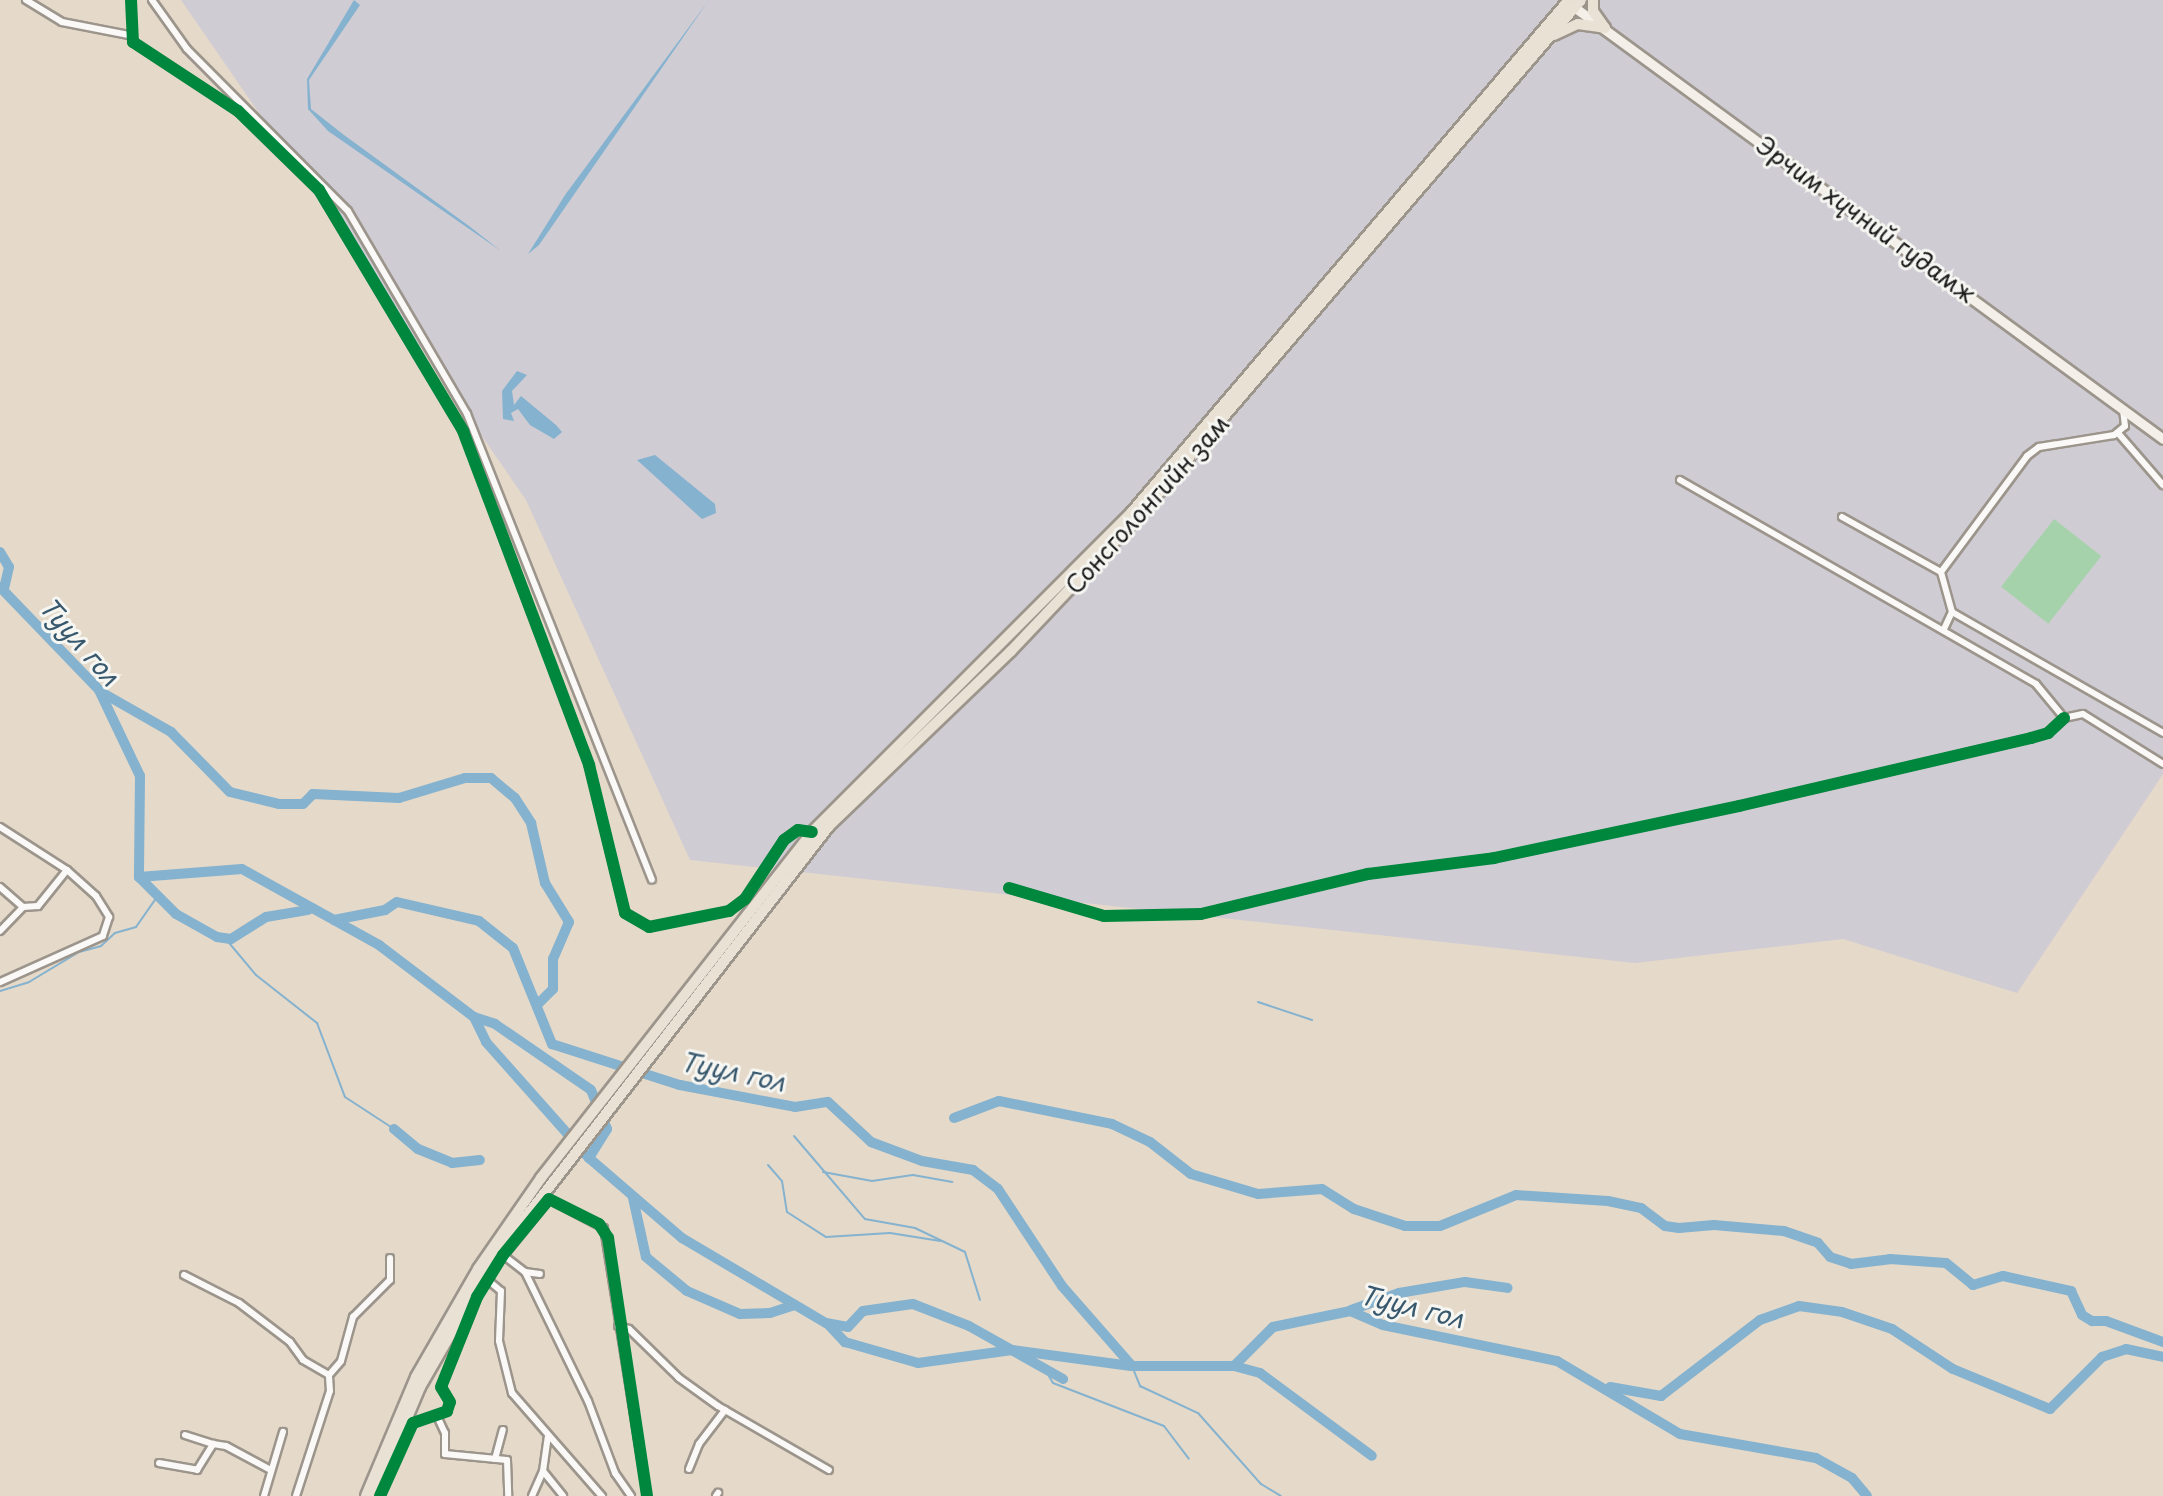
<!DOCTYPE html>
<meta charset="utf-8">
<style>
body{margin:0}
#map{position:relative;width:2163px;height:1496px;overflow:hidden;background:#e5d9c9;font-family:"Playpen Sans",sans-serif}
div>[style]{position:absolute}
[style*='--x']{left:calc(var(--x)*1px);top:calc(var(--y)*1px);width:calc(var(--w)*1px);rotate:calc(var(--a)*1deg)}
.industrial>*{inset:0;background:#d0ccd4}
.green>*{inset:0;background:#a6d2ab;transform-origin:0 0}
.water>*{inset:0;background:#84b2cf}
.stream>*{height:2px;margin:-1px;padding:0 1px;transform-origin:1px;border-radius:1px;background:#84b2cf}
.river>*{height:10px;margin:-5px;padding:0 5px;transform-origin:5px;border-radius:5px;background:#84b2cf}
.roads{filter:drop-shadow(2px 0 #9c958c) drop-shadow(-2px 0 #9c958c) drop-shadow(0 2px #9c958c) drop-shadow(0 -2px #9c958c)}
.minor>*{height:6px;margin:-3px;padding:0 3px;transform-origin:3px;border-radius:3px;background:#fbf9f7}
.secondary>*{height:9px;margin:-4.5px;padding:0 4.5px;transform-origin:4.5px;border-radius:4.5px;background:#f4efe8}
.primary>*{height:10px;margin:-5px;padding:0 5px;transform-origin:5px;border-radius:5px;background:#e9e1d4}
.cycleway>*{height:12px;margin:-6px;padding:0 6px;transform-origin:6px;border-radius:6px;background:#00873e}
span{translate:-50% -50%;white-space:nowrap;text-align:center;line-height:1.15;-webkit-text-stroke:6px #f6f6f2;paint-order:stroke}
.street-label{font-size:24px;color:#1c1c1c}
.water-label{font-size:26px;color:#38586d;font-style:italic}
</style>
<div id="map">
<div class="industrial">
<div style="clip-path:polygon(181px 0,2163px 0,2163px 774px,2017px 993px,1843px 939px,1635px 963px,690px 860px,526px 500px)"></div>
</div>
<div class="green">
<div style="left:2054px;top:519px;width:60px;height:86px;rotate:38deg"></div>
</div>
<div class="water">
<div style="clip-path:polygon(354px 0,360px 5px,309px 80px,311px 109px,344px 135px,469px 226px,501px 251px,328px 131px,308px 109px,307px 79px)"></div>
<div style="clip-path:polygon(709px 0,539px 245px,528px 254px,565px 195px)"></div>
<div style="clip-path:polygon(517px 371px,527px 375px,512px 391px,514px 405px,521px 396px,556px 425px,562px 432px,554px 439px,530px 425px,518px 409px,511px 413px,514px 421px,503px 419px,502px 391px)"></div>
<div style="clip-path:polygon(655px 455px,715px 504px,716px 513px,702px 519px,637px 460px)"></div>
</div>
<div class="stream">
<div style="--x:225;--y:938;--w:48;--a:50"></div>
<div style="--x:256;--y:975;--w:78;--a:38.2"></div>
<div style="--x:317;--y:1023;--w:79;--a:69.3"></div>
<div style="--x:345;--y:1097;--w:59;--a:33.1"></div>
<div style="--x:0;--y:991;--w:30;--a:-17"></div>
<div style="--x:29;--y:982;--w:58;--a:-31"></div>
<div style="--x:79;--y:952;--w:23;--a:-15"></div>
<div style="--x:101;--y:946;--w:19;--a:-43"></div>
<div style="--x:115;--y:933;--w:22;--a:-16"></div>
<div style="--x:136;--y:927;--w:37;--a:-55"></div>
<div style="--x:1258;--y:1002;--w:57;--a:18.4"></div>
<div style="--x:794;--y:1136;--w:109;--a:49.5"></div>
<div style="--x:865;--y:1219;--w:51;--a:10.2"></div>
<div style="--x:915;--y:1228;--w:55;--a:25.6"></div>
<div style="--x:965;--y:1252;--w:50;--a:72.6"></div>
<div style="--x:768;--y:1165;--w:21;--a:49"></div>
<div style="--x:782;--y:1181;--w:31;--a:81"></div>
<div style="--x:787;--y:1212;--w:46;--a:32.7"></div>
<div style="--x:826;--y:1237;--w:64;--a:-3.6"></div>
<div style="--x:890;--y:1233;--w:51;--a:9.1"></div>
<div style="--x:823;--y:1172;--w:50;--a:10.4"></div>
<div style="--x:872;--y:1181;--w:41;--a:-8.3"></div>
<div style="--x:913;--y:1175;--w:40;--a:10"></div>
<div style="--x:1132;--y:1366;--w:22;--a:68"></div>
<div style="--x:1140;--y:1386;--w:64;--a:25"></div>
<div style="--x:1198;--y:1413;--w:95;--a:48.4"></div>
<div style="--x:1261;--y:1484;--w:23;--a:31"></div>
<div style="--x:1044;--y:1368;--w:17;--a:59"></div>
<div style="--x:1053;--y:1383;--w:119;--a:21.2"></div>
<div style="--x:1164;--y:1426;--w:41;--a:52.9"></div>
</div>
<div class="river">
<div style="--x:0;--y:552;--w:17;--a:59"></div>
<div style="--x:9;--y:567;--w:22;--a:103"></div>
<div style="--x:0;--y:587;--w:143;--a:46.1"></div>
<div style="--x:99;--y:690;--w:95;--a:64.5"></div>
<div style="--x:140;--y:776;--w:101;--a:90.6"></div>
<div style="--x:139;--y:877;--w:103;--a:-4.4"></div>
<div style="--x:242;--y:869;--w:157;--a:29"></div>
<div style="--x:379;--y:945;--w:119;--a:37.2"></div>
<div style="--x:474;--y:1017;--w:22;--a:18"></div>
<div style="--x:495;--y:1024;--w:116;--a:34.5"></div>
<div style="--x:591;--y:1090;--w:42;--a:67.7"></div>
<div style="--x:607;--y:1129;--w:34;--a:122"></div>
<div style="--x:101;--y:692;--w:81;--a:29.7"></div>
<div style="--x:171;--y:732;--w:84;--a:45.5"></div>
<div style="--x:230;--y:792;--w:50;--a:13.8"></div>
<div style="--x:279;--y:804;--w:24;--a:0"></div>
<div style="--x:303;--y:804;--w:14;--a:-45"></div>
<div style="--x:313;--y:794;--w:86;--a:2.7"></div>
<div style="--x:399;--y:798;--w:69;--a:-16.9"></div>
<div style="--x:465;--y:778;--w:26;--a:0"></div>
<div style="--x:491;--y:778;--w:31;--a:40"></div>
<div style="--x:515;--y:798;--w:30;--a:57"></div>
<div style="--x:531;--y:823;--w:62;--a:76.9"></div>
<div style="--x:545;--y:883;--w:46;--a:58.4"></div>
<div style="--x:569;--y:922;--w:40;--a:113.4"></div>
<div style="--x:553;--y:959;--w:30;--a:90"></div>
<div style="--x:553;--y:989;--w:23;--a:135"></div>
<div style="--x:139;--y:877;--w:52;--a:45"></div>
<div style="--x:176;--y:914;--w:47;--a:29.3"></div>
<div style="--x:217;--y:937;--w:14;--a:8"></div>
<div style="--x:231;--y:939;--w:41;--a:-32.2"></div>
<div style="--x:266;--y:917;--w:43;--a:-9.5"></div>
<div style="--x:334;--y:920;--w:52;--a:-11.1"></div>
<div style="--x:385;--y:910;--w:14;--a:-34"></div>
<div style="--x:397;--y:902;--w:84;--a:13"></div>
<div style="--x:479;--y:921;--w:43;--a:38.5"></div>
<div style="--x:513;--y:948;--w:104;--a:67.9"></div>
<div style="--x:552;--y:1044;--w:134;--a:17.8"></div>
<div style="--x:680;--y:1085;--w:117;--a:10.8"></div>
<div style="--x:795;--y:1107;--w:33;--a:-9"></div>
<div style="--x:828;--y:1102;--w:59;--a:42.9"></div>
<div style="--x:871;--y:1142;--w:54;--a:20.4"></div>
<div style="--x:922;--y:1161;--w:52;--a:10"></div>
<div style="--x:973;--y:1170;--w:31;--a:37"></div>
<div style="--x:998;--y:1189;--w:116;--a:56.6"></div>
<div style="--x:1062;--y:1286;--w:106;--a:48.8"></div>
<div style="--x:1132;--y:1366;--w:102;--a:0"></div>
<div style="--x:1234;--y:1366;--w:55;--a:-45"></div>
<div style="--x:1273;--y:1327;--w:79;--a:-11.7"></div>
<div style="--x:1350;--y:1311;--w:36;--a:23"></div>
<div style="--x:1383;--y:1325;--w:178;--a:11.7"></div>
<div style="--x:1557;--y:1361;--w:143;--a:30.7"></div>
<div style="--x:1680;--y:1434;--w:138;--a:10"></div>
<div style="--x:1816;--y:1458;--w:41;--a:29.1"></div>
<div style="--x:1852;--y:1478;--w:23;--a:50"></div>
<div style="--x:474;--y:1017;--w:28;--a:64"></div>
<div style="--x:486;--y:1042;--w:155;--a:48.4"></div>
<div style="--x:589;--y:1158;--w:123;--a:40.7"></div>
<div style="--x:682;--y:1238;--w:167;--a:30.6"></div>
<div style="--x:826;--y:1323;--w:22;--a:10"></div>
<div style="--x:848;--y:1327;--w:22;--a:-47"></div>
<div style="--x:863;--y:1311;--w:50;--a:-8"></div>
<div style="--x:913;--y:1304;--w:60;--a:21.4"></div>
<div style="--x:969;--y:1326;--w:108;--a:29.4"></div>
<div style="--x:954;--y:1118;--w:48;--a:-20.7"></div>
<div style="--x:999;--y:1101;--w:115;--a:11.5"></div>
<div style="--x:1112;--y:1124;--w:42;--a:25.3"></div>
<div style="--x:1150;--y:1142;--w:52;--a:38"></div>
<div style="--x:1191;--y:1174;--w:70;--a:16.6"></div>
<div style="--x:1258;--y:1194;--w:64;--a:-4.5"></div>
<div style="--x:1322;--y:1189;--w:38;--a:32"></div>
<div style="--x:1354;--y:1209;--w:54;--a:18.4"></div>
<div style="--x:1405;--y:1226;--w:35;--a:0"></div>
<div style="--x:1440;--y:1226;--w:82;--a:-22.2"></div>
<div style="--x:1516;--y:1195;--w:92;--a:3.7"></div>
<div style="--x:1608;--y:1201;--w:34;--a:12"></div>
<div style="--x:1641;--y:1208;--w:30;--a:37"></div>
<div style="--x:1665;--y:1226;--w:14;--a:8"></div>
<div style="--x:1679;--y:1228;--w:35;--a:-5"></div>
<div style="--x:1714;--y:1225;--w:70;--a:4.9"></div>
<div style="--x:1784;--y:1231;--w:36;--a:19"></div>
<div style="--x:1818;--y:1243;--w:18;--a:49"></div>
<div style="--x:1830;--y:1257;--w:22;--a:18"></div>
<div style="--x:1851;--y:1264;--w:39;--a:-7"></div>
<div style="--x:1890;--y:1259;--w:56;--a:4.1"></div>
<div style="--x:1946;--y:1263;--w:35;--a:39"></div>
<div style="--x:1973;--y:1285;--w:31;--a:-17"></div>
<div style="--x:2003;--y:1276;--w:70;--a:12.4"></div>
<div style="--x:2071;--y:1291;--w:26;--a:65"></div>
<div style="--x:2082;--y:1315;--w:12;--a:31"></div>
<div style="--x:2092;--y:1321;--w:14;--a:0"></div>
<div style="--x:2106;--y:1321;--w:61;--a:20.2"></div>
<div style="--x:394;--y:1129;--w:31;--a:40"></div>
<div style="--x:418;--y:1149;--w:37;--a:22"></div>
<div style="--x:452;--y:1163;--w:28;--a:-6"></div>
<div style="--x:633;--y:1198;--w:60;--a:77.6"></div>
<div style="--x:646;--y:1257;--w:53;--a:39.7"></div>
<div style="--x:687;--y:1291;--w:58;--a:23.5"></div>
<div style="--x:740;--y:1314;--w:30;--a:-2"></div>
<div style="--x:770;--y:1313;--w:25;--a:-18"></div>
<div style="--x:1351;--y:1310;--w:51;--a:-19.5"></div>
<div style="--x:1399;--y:1293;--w:67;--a:-9.5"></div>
<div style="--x:1465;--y:1282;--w:43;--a:7.9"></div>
<div style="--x:828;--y:1324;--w:25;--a:47"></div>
<div style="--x:845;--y:1342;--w:76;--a:16"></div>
<div style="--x:918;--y:1363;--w:95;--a:-7.9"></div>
<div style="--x:1012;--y:1350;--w:120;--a:7.7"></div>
<div style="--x:1234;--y:1366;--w:27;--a:15"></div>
<div style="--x:1260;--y:1373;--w:139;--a:36.5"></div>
<div style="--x:1610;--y:1387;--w:52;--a:10"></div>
<div style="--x:1661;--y:1396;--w:125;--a:-37.5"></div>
<div style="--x:1760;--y:1320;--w:41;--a:-19.7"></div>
<div style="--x:1799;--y:1306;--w:43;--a:7.9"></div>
<div style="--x:1842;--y:1312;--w:53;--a:18.8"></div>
<div style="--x:1892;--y:1329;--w:73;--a:33.3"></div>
<div style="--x:1953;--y:1369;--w:105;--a:22.4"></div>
<div style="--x:2050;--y:1409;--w:74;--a:-45"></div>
<div style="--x:2102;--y:1357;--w:25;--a:-18"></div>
<div style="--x:2126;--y:1349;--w:38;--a:12"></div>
</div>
<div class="roads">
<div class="minor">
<div style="--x:26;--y:0;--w:42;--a:31.4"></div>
<div style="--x:62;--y:22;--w:68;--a:11"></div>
<div style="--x:131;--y:0;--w:42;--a:87.3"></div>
<div style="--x:133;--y:42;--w:126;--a:33.3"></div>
<div style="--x:238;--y:111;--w:113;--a:44.3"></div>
<div style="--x:319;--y:190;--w:281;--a:59.1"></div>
<div style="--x:463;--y:431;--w:357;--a:69.3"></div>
<div style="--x:589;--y:765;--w:152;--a:76.3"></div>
<div style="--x:625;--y:913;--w:28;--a:30"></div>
<div style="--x:649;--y:927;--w:82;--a:-11.3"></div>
<div style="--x:729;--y:911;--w:20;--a:-37"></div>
<div style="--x:745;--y:899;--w:71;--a:-56.5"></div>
<div style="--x:784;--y:840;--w:17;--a:-36"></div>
<div style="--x:798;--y:830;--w:14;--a:8"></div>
<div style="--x:152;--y:0;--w:60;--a:54.5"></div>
<div style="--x:187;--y:49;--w:228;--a:45.2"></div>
<div style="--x:348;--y:211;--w:235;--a:59.6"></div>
<div style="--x:467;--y:414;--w:501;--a:68.35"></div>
<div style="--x:2118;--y:433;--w:69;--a:49.1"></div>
<div style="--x:1680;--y:480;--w:410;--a:29.8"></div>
<div style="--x:2036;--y:684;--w:44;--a:50.5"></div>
<div style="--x:2064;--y:718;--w:19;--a:-12"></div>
<div style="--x:2083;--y:714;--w:94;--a:32"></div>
<div style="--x:1842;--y:517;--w:113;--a:29.1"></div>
<div style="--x:1952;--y:612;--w:243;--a:29.8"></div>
<div style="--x:1944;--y:629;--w:19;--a:-65"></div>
<div style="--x:1952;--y:612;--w:41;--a:-105.4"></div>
<div style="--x:1941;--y:572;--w:144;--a:-53.4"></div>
<div style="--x:2027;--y:456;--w:15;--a:-37"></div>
<div style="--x:2039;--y:447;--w:76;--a:-9.1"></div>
<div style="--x:2114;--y:435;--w:14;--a:-39"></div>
<div style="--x:2125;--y:426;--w:16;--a:-97"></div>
<div style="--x:0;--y:827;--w:80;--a:32.7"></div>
<div style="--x:67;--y:870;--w:39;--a:42"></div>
<div style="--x:96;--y:896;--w:25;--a:58"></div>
<div style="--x:109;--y:917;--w:20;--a:108"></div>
<div style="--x:103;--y:936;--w:113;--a:155.9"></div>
<div style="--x:0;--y:887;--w:30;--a:41"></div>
<div style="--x:1009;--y:888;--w:99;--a:16.4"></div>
<div style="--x:1104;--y:916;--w:97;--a:-1.2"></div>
<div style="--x:1201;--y:914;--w:172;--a:-13.5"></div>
<div style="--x:1368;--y:874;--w:127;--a:-7.2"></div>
<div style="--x:1494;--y:858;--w:250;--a:-12"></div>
<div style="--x:1739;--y:806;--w:300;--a:-13.1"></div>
<div style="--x:2031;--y:738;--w:18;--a:-16"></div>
<div style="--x:2048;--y:733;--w:22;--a:-43"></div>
<div style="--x:0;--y:931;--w:33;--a:-46"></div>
<div style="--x:23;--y:907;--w:15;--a:-4"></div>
<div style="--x:38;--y:906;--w:46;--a:-51.1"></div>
<div style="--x:503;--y:1255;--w:28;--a:38"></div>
<div style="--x:525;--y:1272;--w:144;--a:64"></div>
<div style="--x:588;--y:1401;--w:77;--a:69.4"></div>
<div style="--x:615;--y:1473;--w:28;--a:55"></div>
<div style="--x:494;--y:1267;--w:87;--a:-51"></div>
<div style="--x:549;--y:1199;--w:62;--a:27.8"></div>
<div style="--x:604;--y:1228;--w:271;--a:80.9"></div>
<div style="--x:525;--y:1272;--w:15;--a:8"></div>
<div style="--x:184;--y:1275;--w:62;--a:27"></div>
<div style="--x:239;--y:1303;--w:64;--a:37.4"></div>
<div style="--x:290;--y:1342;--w:22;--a:54"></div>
<div style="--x:303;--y:1360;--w:30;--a:30"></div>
<div style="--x:483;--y:1276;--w:23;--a:40"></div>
<div style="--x:501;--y:1291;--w:50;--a:92.3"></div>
<div style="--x:499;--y:1341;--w:54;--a:76"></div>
<div style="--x:512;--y:1393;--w:137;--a:48.9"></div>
<div style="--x:618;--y:1326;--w:11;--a:15"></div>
<div style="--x:629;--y:1329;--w:70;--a:44.4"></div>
<div style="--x:679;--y:1378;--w:48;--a:35.7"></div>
<div style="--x:718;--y:1406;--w:128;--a:30"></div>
<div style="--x:437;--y:1416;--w:19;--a:65"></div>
<div style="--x:445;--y:1433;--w:21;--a:90"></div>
<div style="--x:445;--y:1454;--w:62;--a:5.5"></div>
<div style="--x:507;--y:1460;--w:36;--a:88"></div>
<div style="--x:185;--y:1435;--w:29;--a:18"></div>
<div style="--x:400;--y:1444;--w:25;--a:-58"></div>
<div style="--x:413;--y:1423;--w:36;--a:-19"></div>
<div style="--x:447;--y:1411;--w:9;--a:-72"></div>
<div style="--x:450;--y:1402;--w:17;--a:-121"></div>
<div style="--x:441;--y:1387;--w:96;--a:-68"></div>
<div style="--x:495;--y:1459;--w:30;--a:-75"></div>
<div style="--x:159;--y:1463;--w:39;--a:10"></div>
<div style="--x:197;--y:1470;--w:31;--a:-58"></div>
<div style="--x:213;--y:1444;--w:13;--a:9"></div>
<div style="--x:226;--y:1446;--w:51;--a:28.1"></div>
<div style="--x:689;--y:1469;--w:27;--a:-68"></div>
<div style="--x:699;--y:1444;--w:43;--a:-52.6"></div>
<div style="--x:543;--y:1471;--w:32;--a:51"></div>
<div style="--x:264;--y:1496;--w:67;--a:-73.5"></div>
<div style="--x:296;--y:1496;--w:110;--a:-72.1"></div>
<div style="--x:330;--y:1391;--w:16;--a:-94"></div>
<div style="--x:329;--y:1375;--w:18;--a:-49"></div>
<div style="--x:341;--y:1361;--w:46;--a:-74.7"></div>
<div style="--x:353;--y:1317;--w:52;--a:-45"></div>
<div style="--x:390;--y:1280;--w:22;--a:-90"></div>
<div style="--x:532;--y:1496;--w:27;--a:-66"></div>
<div style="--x:543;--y:1471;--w:34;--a:-82"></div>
<div style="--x:716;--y:1496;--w:4;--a:-56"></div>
</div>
<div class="secondary">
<div style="--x:1570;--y:4;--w:735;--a:36.26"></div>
</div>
<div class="primary">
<div style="--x:1593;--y:0;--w:11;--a:90"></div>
<div style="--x:1593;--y:11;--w:21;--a:55"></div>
<div style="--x:1554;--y:35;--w:26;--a:-25"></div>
<div style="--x:1578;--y:24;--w:27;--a:8"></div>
<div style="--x:366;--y:1496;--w:129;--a:-67.2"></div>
<div style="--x:416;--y:1377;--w:125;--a:-60.1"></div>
<div style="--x:478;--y:1269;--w:111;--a:-55.3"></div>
<div style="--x:541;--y:1178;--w:439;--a:-51.9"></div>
<div style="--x:812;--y:832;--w:451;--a:-45"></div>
<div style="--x:1131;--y:513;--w:675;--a:-49.51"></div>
<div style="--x:374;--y:1496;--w:118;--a:-67.1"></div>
<div style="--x:420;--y:1387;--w:150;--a:-60"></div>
<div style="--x:495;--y:1257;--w:545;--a:-52.23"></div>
<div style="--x:829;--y:826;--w:252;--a:-43.9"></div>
<div style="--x:1011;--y:651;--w:182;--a:-46.6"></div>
<div style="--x:1136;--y:519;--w:684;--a:-49.39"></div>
</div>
</div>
<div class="cycleway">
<div style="--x:131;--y:0;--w:42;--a:87.3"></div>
<div style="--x:133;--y:42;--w:126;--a:33.3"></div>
<div style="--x:238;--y:111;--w:113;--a:44.3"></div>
<div style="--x:319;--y:190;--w:281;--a:59.1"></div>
<div style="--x:463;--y:431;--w:357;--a:69.3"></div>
<div style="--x:589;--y:765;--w:152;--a:76.3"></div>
<div style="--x:625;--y:913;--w:28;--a:30"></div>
<div style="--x:649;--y:927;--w:82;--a:-11.3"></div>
<div style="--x:729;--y:911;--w:20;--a:-37"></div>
<div style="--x:745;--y:899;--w:71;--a:-56.5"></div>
<div style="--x:784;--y:840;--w:17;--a:-36"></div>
<div style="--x:798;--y:830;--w:14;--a:8"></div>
<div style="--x:1009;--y:888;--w:99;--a:16.4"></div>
<div style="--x:1104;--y:916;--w:97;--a:-1.2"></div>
<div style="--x:1201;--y:914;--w:172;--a:-13.5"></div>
<div style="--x:1368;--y:874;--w:127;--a:-7.2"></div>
<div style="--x:1494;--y:858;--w:250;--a:-12"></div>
<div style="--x:1739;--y:806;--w:300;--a:-13.1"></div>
<div style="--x:2031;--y:738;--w:18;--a:-16"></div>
<div style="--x:2048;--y:733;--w:22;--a:-43"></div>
<div style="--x:380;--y:1496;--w:80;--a:-65.7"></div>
<div style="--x:413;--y:1423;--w:36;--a:-19"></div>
<div style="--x:447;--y:1411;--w:9;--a:-72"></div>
<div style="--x:450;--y:1402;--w:17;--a:-121"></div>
<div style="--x:441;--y:1387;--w:97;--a:-68.2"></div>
<div style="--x:477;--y:1297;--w:49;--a:-58.2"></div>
<div style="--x:503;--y:1255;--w:72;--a:-50.6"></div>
<div style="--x:549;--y:1199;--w:56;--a:26.6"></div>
<div style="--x:599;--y:1224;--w:17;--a:57"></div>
<div style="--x:608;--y:1238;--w:261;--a:81.4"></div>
</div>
<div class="street-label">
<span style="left:1866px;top:219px;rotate:36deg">Эрчим хүчний гудамж</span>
<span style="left:1147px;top:504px;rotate:-48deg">Сонсголонгийн зам</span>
</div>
<div class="water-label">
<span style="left:80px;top:641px;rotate:49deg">Туул гол</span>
<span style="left:733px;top:1071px;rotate:12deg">Туул гол</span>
<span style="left:1412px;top:1306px;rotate:14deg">Туул гол</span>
</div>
</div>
